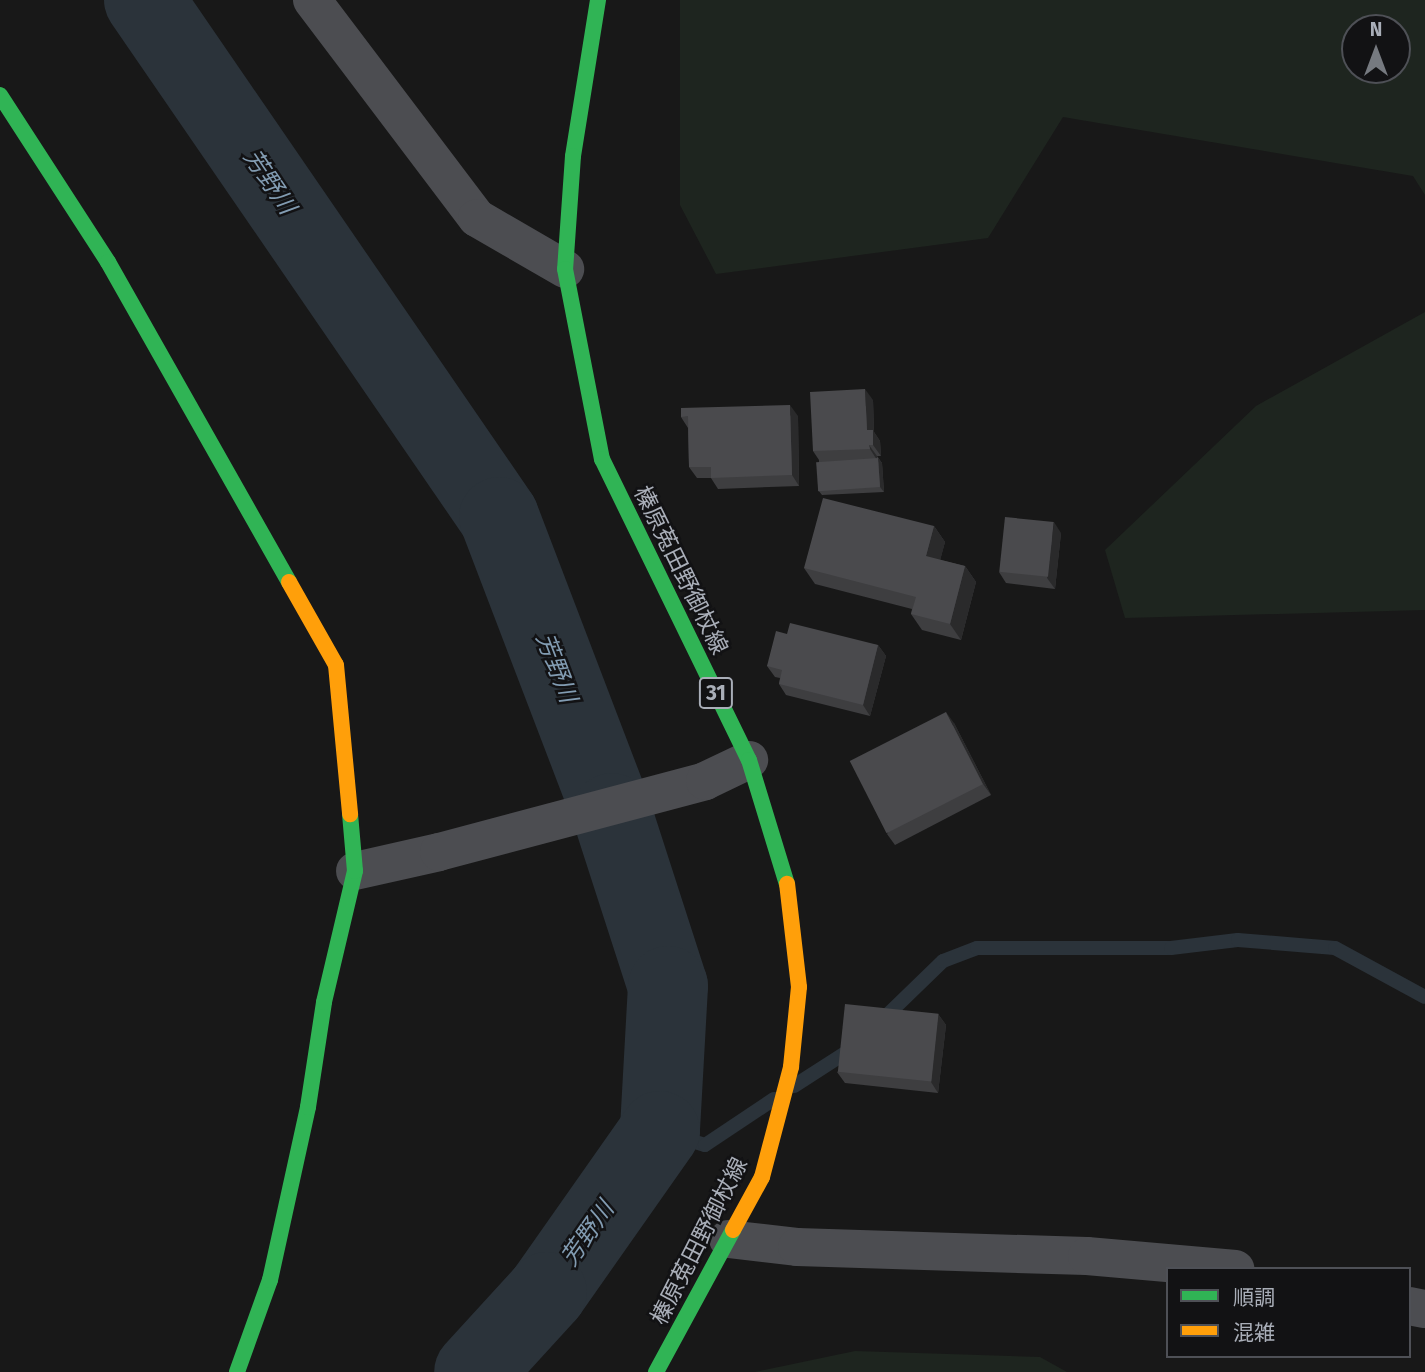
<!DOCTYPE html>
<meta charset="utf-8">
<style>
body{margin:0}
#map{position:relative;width:1425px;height:1372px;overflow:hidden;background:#181818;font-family:"Fira Sans","Noto Sans JP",sans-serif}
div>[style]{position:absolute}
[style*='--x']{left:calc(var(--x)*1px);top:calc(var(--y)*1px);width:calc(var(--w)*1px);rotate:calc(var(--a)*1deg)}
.green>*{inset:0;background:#1e251f}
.stream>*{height:14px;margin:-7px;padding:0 7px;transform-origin:7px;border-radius:7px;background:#2b333a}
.river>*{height:80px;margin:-40px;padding:0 40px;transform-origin:40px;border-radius:40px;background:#2b333a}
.street>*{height:38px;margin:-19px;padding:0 19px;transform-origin:19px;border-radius:19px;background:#4c4d51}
.fast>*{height:16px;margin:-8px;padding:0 8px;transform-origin:8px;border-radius:8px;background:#30b455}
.slow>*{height:16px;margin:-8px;padding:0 8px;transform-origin:8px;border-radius:8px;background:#ff9f0a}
.wall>*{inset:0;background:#3e3e40}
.shaded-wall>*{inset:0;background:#2a2a2b}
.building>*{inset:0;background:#4a4a4d;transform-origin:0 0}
span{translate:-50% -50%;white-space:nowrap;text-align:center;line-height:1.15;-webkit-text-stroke:5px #121214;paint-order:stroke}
.shield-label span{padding:2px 5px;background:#121214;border:2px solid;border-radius:5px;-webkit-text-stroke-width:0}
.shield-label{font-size:21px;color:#a9aeb8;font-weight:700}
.street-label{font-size:23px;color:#a9aeb8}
.water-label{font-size:24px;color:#829cb2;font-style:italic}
.legend{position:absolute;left:1166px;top:1267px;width:245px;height:91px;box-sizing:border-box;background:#121214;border:2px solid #4e5056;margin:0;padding:9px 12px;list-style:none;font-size:21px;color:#a9aeb8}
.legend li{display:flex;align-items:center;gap:14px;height:35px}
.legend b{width:35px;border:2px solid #4e5056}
.north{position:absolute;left:1341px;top:14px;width:70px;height:70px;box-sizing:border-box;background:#121214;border:2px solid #4e5056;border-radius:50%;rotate:0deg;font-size:19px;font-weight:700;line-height:28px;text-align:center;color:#a9aeb8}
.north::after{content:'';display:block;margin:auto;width:24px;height:32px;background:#767a80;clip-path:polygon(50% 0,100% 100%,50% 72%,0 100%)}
</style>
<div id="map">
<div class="green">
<div style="clip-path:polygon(evenodd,680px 0,1425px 0,1425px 195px,1413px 176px,1063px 117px,988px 238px,716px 274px,680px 205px,680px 0,1355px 28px,1397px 28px,1397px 70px,1355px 70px,1355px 28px)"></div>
<div style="clip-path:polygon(1425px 312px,1425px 610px,1125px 618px,1105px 550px,1256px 406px)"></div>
<div style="clip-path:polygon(855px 1351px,1040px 1357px,1067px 1372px,755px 1372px)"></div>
</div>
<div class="stream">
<div style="--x:879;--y:1023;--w:89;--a:-44.1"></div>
<div style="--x:943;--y:961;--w:36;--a:-21"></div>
<div style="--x:977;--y:948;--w:194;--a:0"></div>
<div style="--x:1171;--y:948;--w:67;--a:-6.8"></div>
<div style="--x:1238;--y:940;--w:97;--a:4.7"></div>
<div style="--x:1335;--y:948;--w:102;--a:28.6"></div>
<div style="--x:794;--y:1086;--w:70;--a:-32.8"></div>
<div style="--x:660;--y:1131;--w:47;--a:17.3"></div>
<div style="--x:705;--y:1145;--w:83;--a:-33.7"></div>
</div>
<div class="river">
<div style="--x:144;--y:0;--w:627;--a:55.52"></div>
<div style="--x:499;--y:517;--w:317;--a:69.1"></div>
<div style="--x:612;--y:813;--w:182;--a:72.1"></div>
<div style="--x:668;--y:986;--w:145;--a:93.2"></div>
<div style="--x:660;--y:1131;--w:197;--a:125.1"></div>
<div style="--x:547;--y:1292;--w:108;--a:132.4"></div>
</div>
<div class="street">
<div style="--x:312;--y:0;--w:273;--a:52.9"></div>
<div style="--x:477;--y:218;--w:102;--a:30.1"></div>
<div style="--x:355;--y:871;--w:86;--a:-12.7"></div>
<div style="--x:439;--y:852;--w:275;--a:-14.9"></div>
<div style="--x:705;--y:781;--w:49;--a:-25.5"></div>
<div style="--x:728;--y:1239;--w:69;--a:6.6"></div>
<div style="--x:797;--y:1247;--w:290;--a:1.8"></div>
<div style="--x:1087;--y:1256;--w:149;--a:5"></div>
<div style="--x:1409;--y:1306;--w:16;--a:11"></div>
</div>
<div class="fast">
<div style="--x:598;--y:0;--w:158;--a:99.1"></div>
<div style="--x:573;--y:156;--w:113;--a:94"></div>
<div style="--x:565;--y:269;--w:194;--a:79"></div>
<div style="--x:602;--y:459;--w:335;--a:64"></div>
<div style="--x:749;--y:760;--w:130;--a:73"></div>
<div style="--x:0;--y:95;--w:199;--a:57.1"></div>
<div style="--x:108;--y:262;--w:368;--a:60.5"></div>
<div style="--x:237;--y:1372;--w:98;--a:-70.3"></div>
<div style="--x:270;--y:1280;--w:177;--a:-77.6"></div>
<div style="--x:308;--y:1107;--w:106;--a:-81.3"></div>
<div style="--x:324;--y:1002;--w:135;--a:-76.7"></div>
<div style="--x:355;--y:871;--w:57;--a:-95"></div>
<div style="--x:656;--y:1372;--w:162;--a:-61.5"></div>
</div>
<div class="slow">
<div style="--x:289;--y:582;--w:95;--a:60.5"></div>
<div style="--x:336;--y:665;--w:150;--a:84.6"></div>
<div style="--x:733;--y:1230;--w:60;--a:-61.3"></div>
<div style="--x:762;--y:1177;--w:114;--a:-75.2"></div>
<div style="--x:791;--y:1067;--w:80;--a:-84.3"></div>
<div style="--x:799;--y:987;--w:104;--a:-96.6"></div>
</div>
<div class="wall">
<div style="clip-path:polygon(873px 400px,874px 432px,880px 441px,881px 456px,877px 456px,882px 463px,884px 492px,822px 495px,818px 490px,819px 460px,813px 451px)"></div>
<div style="clip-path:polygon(681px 408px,798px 416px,799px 486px,718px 489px,711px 478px,697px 478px,689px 467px,688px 428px,681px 417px)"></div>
<div style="clip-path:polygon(934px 526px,945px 542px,940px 560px,965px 566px,976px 582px,961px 640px,922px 630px,911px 614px,912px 609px,815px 584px,804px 568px)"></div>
<div style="clip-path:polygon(1061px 533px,1055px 589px,1006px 583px,999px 572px)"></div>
<div style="clip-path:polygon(787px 634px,878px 645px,886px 656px,870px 716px,786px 695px,779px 684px,780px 678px,775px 677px,767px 666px)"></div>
<div style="clip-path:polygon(954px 723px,991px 795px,895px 845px,887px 834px)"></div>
<div style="clip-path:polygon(938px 1014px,946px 1025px,938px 1093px,845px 1083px,837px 1072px)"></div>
</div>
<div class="shaded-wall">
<div style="clip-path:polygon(865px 389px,873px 400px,874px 432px,880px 441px,881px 456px,873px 445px,867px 430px)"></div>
<div style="clip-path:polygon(790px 405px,798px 416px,799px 486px,792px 475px)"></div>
<div style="clip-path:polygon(869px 445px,877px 456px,877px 460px,870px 449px)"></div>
<div style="clip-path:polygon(878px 458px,882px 463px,884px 492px,880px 487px)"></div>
<div style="clip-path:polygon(1054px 522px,1061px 533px,1055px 589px,1047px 578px)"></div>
<div style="clip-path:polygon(934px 526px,945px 542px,937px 572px,926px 556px)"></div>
<div style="clip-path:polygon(965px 566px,976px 582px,961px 640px,950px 624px)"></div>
<div style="clip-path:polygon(878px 645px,886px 656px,870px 716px,863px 705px)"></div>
<div style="clip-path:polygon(946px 712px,954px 723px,991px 795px,983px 784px)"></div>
<div style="clip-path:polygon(938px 1014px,946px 1025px,938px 1093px,931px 1082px)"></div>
</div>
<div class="building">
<div style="clip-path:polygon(865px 389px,867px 430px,873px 430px,873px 445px,869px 445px,870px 449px,813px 451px,810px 392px)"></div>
<div style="clip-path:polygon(790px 405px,792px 475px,711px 478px,711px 467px,689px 467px,688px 416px,681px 417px,681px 408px)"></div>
<div style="left:878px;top:458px;width:29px;height:62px;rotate:86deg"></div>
<div style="clip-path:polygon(823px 498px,934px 526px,926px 556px,965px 566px,950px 624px,911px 614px,916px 597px,804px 568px)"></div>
<div style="left:1005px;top:517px;width:49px;height:55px;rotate:6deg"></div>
<div style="clip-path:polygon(790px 623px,878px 645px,863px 705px,779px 684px,782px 670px,767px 666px,776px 631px,787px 634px)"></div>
<div style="left:946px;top:712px;width:81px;height:108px;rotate:63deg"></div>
<div style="left:845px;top:1004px;width:94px;height:68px;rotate:6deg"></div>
</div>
<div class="shield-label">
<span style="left:716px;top:693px">31</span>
</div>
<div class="street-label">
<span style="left:681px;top:570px;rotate:64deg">榛原菟田野御杖線</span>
<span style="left:699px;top:1241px;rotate:-63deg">榛原菟田野御杖線</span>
</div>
<div class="water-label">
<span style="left:269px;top:182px;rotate:56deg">芳野川</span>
<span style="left:556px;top:668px;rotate:69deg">芳野川</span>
<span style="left:588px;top:1234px;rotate:-55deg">芳野川</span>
</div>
<ul class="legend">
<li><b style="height:9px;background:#30b455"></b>順調</li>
<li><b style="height:9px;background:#ff9f0a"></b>混雑</li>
</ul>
<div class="north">N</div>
</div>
